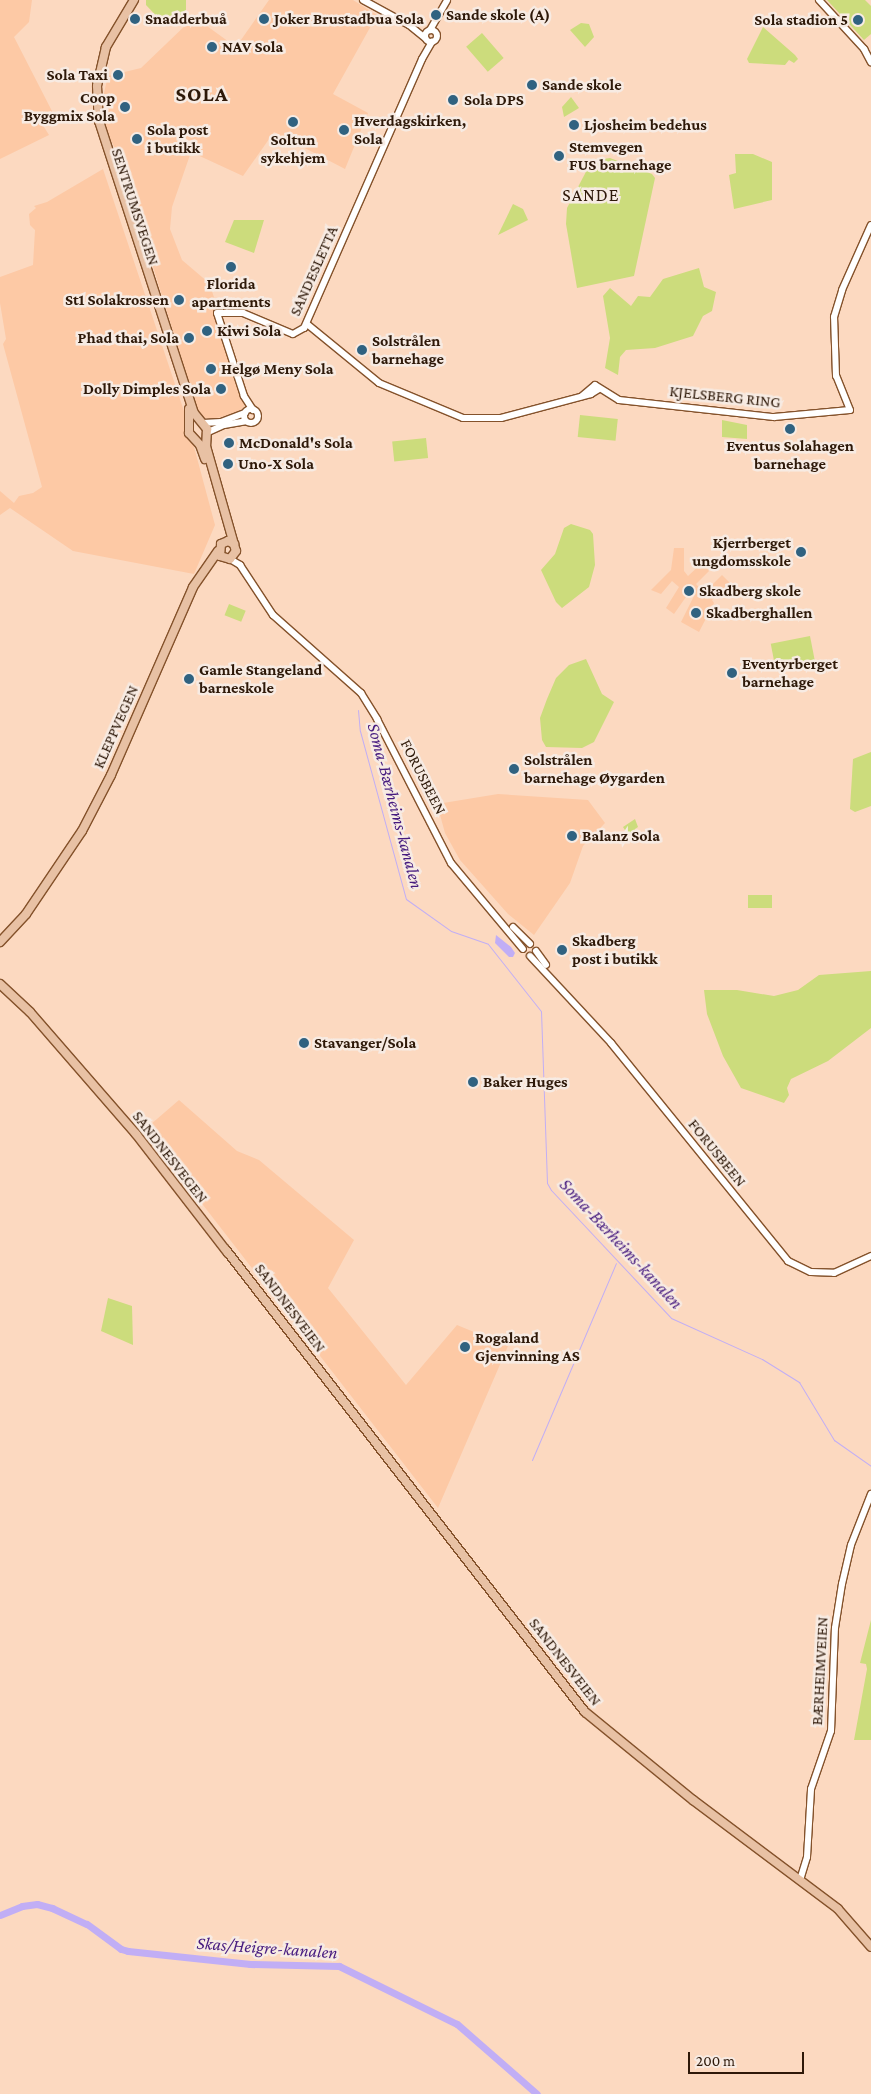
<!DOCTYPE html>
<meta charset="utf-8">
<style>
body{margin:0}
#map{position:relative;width:871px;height:2094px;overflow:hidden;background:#fcd9c0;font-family:"Crimson Pro",serif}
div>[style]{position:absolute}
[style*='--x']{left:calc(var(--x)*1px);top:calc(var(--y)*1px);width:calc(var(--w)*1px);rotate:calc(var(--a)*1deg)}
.built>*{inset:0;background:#fdc9a5}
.green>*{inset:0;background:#ccdc7c;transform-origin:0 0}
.water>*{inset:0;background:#c1aef5}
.stream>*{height:1px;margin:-0.5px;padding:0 0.5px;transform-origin:0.5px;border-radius:0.5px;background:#c1aef5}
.river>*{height:7px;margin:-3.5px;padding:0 3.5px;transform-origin:3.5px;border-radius:3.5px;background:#c1aef5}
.roads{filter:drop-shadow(1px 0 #84522b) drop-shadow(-1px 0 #84522b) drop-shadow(0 1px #84522b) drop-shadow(0 -1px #84522b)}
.secondary>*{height:6px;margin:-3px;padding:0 3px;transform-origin:3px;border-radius:3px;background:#fff}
.secondary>.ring{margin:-3px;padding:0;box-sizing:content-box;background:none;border:6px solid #fff;border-radius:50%}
.primary>*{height:8px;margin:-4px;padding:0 4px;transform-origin:4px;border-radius:4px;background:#e8c1a4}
.dots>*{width:14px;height:14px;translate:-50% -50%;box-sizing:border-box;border:2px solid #f7ebe3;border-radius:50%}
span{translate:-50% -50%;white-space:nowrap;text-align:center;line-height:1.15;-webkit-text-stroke:5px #f7ebe3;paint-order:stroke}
.poi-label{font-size:16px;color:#2e1909;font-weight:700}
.left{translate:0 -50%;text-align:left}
.right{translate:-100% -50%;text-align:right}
.street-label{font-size:16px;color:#2e1909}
.neighbourhood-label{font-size:18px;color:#2e1909;letter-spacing:1px}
.water-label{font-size:18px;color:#461b7f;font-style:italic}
.district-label{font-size:21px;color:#2e1909;font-weight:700;letter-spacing:1px}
.scale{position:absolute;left:688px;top:2052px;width:116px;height:22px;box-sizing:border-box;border:2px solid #2e1909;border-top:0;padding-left:6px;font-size:15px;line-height:18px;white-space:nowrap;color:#2e1909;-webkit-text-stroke:4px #f7ebe3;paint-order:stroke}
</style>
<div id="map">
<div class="built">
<div style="clip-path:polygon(0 0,32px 0,29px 22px,14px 37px,54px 115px,48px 118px,45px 114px,39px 119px,49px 135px,0 159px)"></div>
<div style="clip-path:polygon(269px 0,353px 0,377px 15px,333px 94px,368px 113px,345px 169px,274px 132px,243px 176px,191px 152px,172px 207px,170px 229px,182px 260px,209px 283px,250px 399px,239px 412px,217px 418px,200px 418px,118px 154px,106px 131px,103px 97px,108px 76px,141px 68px,191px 20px,200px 21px,236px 47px)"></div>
<div style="clip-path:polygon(103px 169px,186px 417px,215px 525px,194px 574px,73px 551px,10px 508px,0 515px,0 491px,14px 503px,19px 496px,33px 493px,42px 487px,3px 344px,6px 339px,0 303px,0 277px,33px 265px,35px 230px,30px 225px,29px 214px,36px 208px,34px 206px,47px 202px)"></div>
<div style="clip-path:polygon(674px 548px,684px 548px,684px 571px,688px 576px,702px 563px,709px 571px,696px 584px,704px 593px,722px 575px,730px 583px,712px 600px,714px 603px,699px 632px,681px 622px,694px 596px,688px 594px,674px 614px,666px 608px,679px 587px,672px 581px,661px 594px,651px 590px,671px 570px)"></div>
<div style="clip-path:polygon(498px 794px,588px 800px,605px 823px,583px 846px,570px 883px,534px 935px,508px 914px,460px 860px,445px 833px,437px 804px)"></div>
<div style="clip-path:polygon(179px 1100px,237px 1151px,259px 1160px,354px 1240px,328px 1288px,406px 1385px,457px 1325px,508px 1346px,438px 1508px,179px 1174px,182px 1171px,172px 1159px,175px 1155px,150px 1125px)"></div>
</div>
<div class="green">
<div style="clip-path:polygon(146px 0,186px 0,186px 10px,173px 23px,163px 23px,146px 5px)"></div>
<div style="clip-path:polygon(827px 0,865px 0,871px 6px,871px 34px,864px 40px)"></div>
<div style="clip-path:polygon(581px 23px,589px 24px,594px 37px,585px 47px,570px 30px)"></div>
<div style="clip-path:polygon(763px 27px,795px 55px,798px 59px,794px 63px,789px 60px,785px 65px,749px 63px,747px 59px)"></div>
<div style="left:482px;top:33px;width:33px;height:21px;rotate:49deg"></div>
<div style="clip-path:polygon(571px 97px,579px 108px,564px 117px,562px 107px)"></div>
<div style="clip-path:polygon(735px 154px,753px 154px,772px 162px,772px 200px,734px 209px,729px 175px,736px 173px)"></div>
<div style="clip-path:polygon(610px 158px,652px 174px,655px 178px,634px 276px,577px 288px,566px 224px,567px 208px,589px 166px,597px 160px)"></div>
<div style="clip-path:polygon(513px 204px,523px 209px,528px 220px,498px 235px)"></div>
<div style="clip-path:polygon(234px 220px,264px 220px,254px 253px,225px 242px)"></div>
<div style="clip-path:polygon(699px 268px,704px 287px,716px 292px,712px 311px,703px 316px,693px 336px,655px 348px,626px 350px,620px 357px,618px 375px,605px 368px,610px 338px,603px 296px,610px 288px,631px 306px,638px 296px,650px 297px,663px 279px)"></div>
<div style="left:580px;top:415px;width:38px;height:22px;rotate:6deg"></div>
<div style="clip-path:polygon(722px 420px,747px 425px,747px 439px,722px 437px)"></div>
<div style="left:426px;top:438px;width:20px;height:34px;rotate:84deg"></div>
<div style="clip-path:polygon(571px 524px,590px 530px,593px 534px,595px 565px,589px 587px,562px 608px,556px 602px,541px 570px,555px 554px,564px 528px)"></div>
<div style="left:229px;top:604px;width:18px;height:12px;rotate:22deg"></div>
<div style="left:810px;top:636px;width:25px;height:40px;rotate:79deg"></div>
<div style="clip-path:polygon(586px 659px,602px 694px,614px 702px,594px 742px,582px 748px,546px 747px,542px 740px,540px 718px,547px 699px,556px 678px,569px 665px)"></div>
<div style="clip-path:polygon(871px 752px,871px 806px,855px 812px,850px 809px,853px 759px)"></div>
<div style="clip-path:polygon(635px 819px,638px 827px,635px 829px,636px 837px,632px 841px,623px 827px)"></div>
<div style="left:748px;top:895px;width:24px;height:13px"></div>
<div style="clip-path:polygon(871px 971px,871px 1028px,828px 1061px,791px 1079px,787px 1088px,789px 1095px,784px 1103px,741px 1088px,723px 1056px,707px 1014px,704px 990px,737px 990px,774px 996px,798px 990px,819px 975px)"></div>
<div style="clip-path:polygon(108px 1298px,132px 1306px,133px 1345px,101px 1331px)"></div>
<div style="clip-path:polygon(871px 1620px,871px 1740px,854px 1740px,867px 1669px,866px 1664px,860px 1663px)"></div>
</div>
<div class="water">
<div style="clip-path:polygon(496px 935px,511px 947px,515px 953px,513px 957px,509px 957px,495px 943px)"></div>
</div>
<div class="stream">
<div style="--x:358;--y:710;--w:21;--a:85"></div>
<div style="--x:360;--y:731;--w:174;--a:74.7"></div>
<div style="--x:406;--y:899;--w:55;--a:35.4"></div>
<div style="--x:451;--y:931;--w:39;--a:19"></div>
<div style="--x:488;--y:944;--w:85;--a:51.7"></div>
<div style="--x:541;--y:1011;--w:172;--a:88"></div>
<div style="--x:547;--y:1183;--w:8;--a:60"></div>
<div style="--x:551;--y:1190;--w:175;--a:46.8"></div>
<div style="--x:671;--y:1318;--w:100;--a:24.3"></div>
<div style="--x:762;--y:1359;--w:44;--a:31.9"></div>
<div style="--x:799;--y:1382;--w:68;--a:58.9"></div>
<div style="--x:834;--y:1440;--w:45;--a:35.1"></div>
<div style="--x:532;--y:1460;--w:214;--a:-66.9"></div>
</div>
<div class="river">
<div style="--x:0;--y:1915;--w:24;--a:-22"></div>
<div style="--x:22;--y:1906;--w:15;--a:-8"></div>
<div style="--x:37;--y:1904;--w:16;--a:15"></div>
<div style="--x:52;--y:1908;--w:38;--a:25"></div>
<div style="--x:87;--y:1924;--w:42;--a:36.3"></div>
<div style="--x:121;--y:1949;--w:7;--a:16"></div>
<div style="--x:128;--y:1951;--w:123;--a:6.1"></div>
<div style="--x:250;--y:1964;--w:89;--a:1.3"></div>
<div style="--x:339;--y:1966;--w:131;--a:26.2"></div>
<div style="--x:457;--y:2024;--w:106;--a:41.2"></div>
</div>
<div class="roads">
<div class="secondary">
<div style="--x:363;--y:0;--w:52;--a:28.5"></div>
<div style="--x:409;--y:25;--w:21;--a:39"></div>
<div style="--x:819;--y:0;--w:67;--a:47.4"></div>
<div style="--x:864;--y:49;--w:15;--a:62"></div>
<div style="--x:430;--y:30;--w:34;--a:-60"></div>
<div class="ring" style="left:425px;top:30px;width:6px;height:6px"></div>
<div style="--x:307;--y:324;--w:93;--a:39.3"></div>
<div style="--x:379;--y:383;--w:91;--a:22.6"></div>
<div style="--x:463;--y:418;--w:38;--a:0"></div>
<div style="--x:501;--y:418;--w:93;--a:-14.9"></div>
<div style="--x:591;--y:394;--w:9;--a:-32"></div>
<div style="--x:582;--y:396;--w:17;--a:-40"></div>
<div style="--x:595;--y:385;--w:28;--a:32"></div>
<div style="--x:619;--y:400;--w:156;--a:6.3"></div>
<div style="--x:774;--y:417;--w:76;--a:-5.3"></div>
<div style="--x:850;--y:410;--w:37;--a:-112"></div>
<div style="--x:836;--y:376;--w:59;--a:-91.9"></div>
<div style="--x:834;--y:317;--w:28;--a:-73"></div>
<div style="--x:842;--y:290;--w:71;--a:-66"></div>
<div class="ring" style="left:244px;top:409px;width:8px;height:8px"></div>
<div style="--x:253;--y:410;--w:17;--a:-123"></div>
<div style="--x:244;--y:396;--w:87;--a:-108"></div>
<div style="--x:217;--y:313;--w:26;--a:0"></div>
<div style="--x:243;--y:313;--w:54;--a:22.8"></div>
<div style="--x:293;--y:334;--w:13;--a:-29"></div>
<div style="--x:304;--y:328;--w:294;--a:-66.3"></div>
<div style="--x:422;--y:59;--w:20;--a:-60"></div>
<div style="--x:203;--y:423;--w:18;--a:-3"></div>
<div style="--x:221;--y:422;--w:26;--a:-21"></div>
<div style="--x:206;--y:433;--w:20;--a:-24"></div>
<div style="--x:224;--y:425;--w:22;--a:-10"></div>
<div style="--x:230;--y:559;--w:12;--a:31"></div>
<div style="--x:240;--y:565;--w:60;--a:56.6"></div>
<div style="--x:273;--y:615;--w:118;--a:41.6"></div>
<div style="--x:361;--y:693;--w:31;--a:58"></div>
<div style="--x:377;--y:719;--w:162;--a:62.8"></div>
<div style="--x:451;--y:863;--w:112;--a:50.1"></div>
<div style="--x:513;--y:927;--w:24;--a:45"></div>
<div style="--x:536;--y:951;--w:17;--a:54"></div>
<div style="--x:530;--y:956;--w:119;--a:47"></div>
<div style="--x:611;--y:1043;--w:281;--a:50.9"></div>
<div style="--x:788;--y:1261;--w:25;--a:26"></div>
<div style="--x:811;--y:1272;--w:23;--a:2"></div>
<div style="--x:834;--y:1273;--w:41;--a:-24.7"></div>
<div style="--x:800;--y:1880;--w:24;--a:-73"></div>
<div style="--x:807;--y:1857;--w:68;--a:-86.6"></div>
<div style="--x:811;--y:1789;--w:61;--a:-71"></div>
<div style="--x:831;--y:1731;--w:103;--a:-87.8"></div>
<div style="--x:835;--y:1628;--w:45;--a:-81"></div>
<div style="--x:842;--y:1584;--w:40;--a:-77"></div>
<div style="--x:851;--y:1545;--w:55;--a:-68.6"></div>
</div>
<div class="primary">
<div style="--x:134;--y:0;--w:55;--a:120.8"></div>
<div style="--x:106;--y:47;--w:40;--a:103"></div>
<div style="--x:97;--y:86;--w:35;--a:87"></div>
<div style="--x:99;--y:121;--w:307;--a:72"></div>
<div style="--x:194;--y:413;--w:21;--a:51"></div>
<div style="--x:207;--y:429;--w:17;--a:93"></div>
<div style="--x:206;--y:446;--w:109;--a:74.1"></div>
<div style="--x:236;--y:551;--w:10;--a:127"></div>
<div style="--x:230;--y:559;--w:10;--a:-163"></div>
<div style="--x:220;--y:556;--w:12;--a:-85"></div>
<div style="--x:221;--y:544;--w:8;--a:-23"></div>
<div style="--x:228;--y:541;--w:7;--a:27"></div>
<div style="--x:189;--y:409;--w:24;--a:90"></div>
<div style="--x:189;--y:433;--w:16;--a:47"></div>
<div style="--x:200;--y:445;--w:15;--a:70"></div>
<div style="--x:0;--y:942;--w:38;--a:-47"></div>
<div style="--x:26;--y:914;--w:100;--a:-56"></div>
<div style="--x:82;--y:831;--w:63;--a:-62.6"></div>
<div style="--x:111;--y:775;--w:205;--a:-66.4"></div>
<div style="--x:193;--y:587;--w:44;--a:-55.2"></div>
<div style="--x:0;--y:984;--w:41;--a:43"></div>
<div style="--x:30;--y:1012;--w:162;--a:49"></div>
<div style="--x:136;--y:1134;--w:150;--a:52.3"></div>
<div style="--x:226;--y:1250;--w:585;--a:52.15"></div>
<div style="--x:585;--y:1712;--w:139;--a:39.2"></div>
<div style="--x:693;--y:1800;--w:181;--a:36.9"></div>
<div style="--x:838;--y:1909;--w:50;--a:49"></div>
</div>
</div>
<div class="dots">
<div style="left:436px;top:15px;background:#306280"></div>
<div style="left:135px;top:19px;background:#306280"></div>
<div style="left:264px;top:19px;background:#306280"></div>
<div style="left:858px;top:20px;background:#306280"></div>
<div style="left:212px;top:47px;background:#306280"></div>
<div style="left:118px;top:75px;background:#306280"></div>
<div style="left:532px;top:85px;background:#306280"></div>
<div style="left:453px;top:100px;background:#306280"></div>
<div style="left:125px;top:107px;background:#306280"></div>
<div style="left:293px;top:122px;background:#306280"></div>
<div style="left:574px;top:125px;background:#306280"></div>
<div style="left:344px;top:130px;background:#306280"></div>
<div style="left:137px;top:139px;background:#306280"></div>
<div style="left:559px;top:156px;background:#306280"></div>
<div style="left:231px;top:267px;background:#306280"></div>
<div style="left:179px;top:300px;background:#306280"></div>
<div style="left:207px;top:331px;background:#306280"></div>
<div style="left:189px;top:338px;background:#306280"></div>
<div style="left:362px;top:350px;background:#306280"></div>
<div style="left:211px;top:369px;background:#306280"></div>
<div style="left:221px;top:389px;background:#306280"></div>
<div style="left:790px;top:429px;background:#306280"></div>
<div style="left:229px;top:443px;background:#306280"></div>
<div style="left:228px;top:464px;background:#306280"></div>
<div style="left:801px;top:552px;background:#306280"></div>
<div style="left:689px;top:591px;background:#306280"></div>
<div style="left:696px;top:613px;background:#306280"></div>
<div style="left:732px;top:673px;background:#306280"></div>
<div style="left:189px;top:679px;background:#306280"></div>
<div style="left:514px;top:769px;background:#306280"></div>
<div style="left:572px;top:836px;background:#306280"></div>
<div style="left:562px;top:950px;background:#306280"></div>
<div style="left:304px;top:1043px;background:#306280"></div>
<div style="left:473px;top:1082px;background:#306280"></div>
<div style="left:465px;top:1347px;background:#306280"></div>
</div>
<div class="poi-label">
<span class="left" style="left:446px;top:15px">Sande skole (A)</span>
<span class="left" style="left:145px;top:19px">Snadderbuå</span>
<span class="left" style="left:274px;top:19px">Joker Brustadbua Sola</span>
<span class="right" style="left:848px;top:20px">Sola stadion 5</span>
<span class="left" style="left:222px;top:47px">NAV Sola</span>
<span class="right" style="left:108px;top:75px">Sola Taxi</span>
<span class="left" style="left:542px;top:85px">Sande skole</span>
<span class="right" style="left:115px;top:107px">Coop<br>Byggmix Sola</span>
<span class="left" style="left:464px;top:100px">Sola DPS</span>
<span class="left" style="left:354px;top:130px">Hverdagskirken,<br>Sola</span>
<span class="left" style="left:584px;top:125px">Ljosheim bedehus</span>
<span class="left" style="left:147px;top:139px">Sola post<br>i butikk</span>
<span style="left:293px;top:149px">Soltun<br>sykehjem</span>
<span class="left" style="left:569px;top:156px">Stemvegen<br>FUS barnehage</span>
<span style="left:231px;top:293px">Florida<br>apartments</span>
<span class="right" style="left:169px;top:300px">St1 Solakrossen</span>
<span class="left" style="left:217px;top:331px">Kiwi Sola</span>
<span class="right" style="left:179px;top:338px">Phad thai, Sola</span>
<span class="left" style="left:372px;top:350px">Solstrålen<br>barnehage</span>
<span class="left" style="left:221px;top:369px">Helgø Meny Sola</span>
<span class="right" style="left:211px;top:389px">Dolly Dimples Sola</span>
<span class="left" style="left:239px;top:443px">McDonald's Sola</span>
<span style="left:790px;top:455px">Eventus Solahagen<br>barnehage</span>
<span class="left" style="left:238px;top:464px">Uno-X Sola</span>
<span class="right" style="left:791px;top:552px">Kjerrberget<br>ungdomsskole</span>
<span class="left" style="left:699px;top:591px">Skadberg skole</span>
<span class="left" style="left:706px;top:613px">Skadberghallen</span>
<span class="left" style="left:742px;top:673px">Eventyrberget<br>barnehage</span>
<span class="left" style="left:199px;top:679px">Gamle Stangeland<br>barneskole</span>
<span class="left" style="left:524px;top:769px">Solstrålen<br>barnehage Øygarden</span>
<span class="left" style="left:582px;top:836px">Balanz Sola</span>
<span class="left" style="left:572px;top:950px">Skadberg<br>post i butikk</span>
<span class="left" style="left:314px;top:1043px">Stavanger/Sola</span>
<span class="left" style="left:483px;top:1082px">Baker Huges</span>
<span class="left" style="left:475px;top:1347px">Rogaland<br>Gjenvinning AS</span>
</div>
<div class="street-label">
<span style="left:135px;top:207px;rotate:72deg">SENTRUMSVEGEN</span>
<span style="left:314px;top:271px;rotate:-66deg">SANDESLETTA</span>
<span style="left:725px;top:397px;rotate:6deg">KJELSBERG RING</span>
<span style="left:116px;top:727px;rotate:-66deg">KLEPPVEGEN</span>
<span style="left:423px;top:777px;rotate:63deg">FORUSBEEN</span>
<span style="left:717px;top:1153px;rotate:51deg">FORUSBEEN</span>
<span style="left:170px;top:1157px;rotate:52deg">SANDNESVEGEN</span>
<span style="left:290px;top:1308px;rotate:53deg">SANDNESVEIEN</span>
<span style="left:565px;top:1662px;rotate:52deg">SANDNESVEIEN</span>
<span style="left:820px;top:1671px;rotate:-87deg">BÆRHEIMVEIEN</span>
</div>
<div class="neighbourhood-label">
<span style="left:591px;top:195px">SANDE</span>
</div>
<div class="water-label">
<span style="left:395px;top:806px;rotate:75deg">Soma-Bærheims-kanalen</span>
<span style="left:621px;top:1244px;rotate:47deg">Soma-Bærheims-kanalen</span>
<span style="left:267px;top:1948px;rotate:4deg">Skas/Heigre-kanalen</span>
</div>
<div class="district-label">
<span style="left:202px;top:94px">SOLA</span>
</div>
<div class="scale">200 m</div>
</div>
